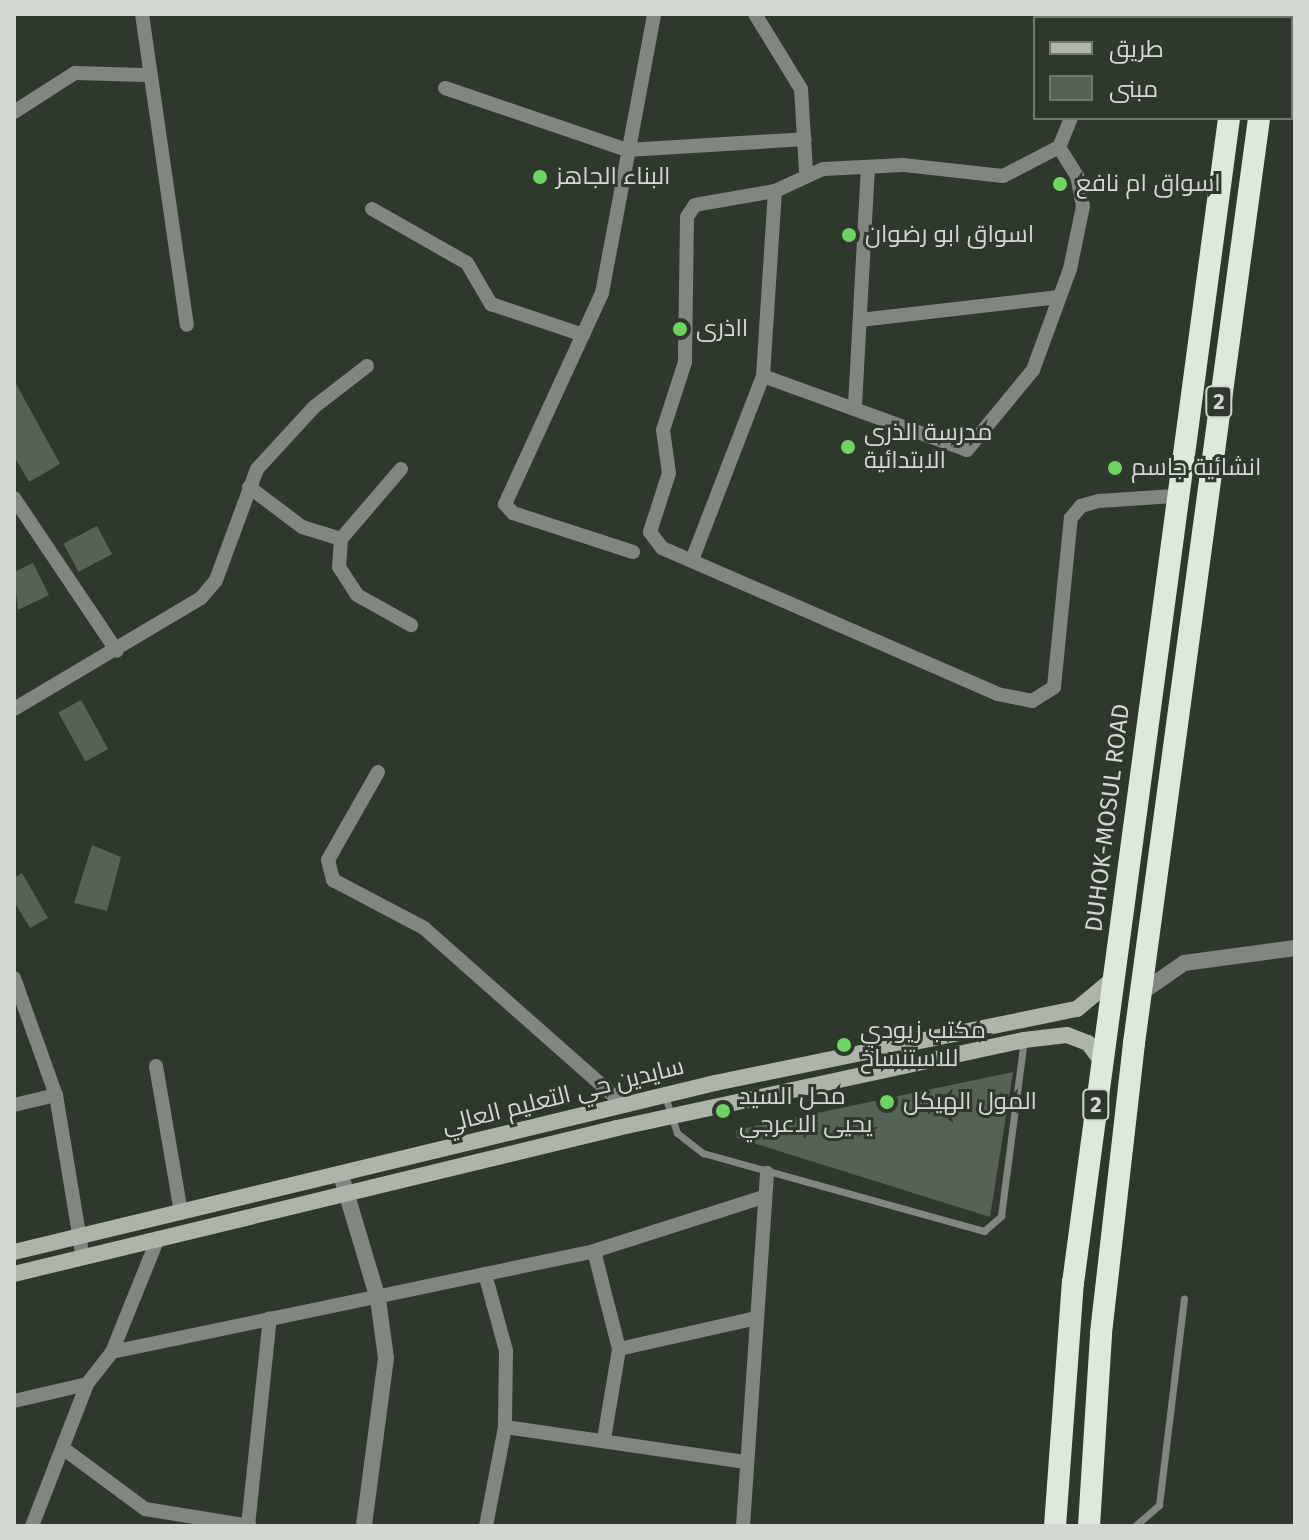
<!DOCTYPE html>
<meta charset="utf-8">
<style>
body{margin:0}
#map{position:relative;width:1309px;height:1540px;overflow:hidden;background:#2e382c;font-family:"Fira Sans",Cairo,sans-serif}
div>[style]{position:absolute}
[style*='--x']{left:calc(var(--x)*1px);top:calc(var(--y)*1px);width:calc(var(--w)*1px);rotate:calc(var(--a)*1deg)}
.building>*{inset:0;background:#576255;transform-origin:0 0}
.service>*{height:7px;margin:-3.5px;padding:0 3.5px;transform-origin:3.5px;border-radius:3.5px;background:#818680}
.minor>*{height:14px;margin:-7px;padding:0 7px;transform-origin:7px;border-radius:7px;background:#818680}
.tertiary>*{height:16px;margin:-8px;padding:0 8px;transform-origin:8px;border-radius:8px;background:#818680}
.secondary>*{height:16px;margin:-8px;padding:0 8px;transform-origin:8px;border-radius:8px;background:#adb5ab}
.trunk>*{height:22px;margin:-11px;padding:0 11px;transform-origin:11px;border-radius:11px;background:#dde9db}
.dots>*{width:22px;height:22px;translate:-50% -50%;box-sizing:border-box;border:4px solid #2e382c;border-radius:50%}
span{translate:-50% -50%;white-space:nowrap;text-align:center;line-height:1.15;-webkit-text-stroke:6px #2e382c;paint-order:stroke}
.shield-label span{padding:2px 6px;background:#2e382c;border:2px solid;border-radius:6px;-webkit-text-stroke-width:0}
.shield-label{font-size:22px;color:#d3d9d2;font-weight:700}
.poi-label{font-size:24px;color:#d3d9d2}
.left{translate:0 -50%;text-align:left}
.street-label{font-size:24px;color:#d3d9d2}
.frame{position:absolute;inset:0;border:16px solid #d3d9d2;pointer-events:none}
.legend{position:absolute;left:1033px;top:16px;width:260px;height:104px;box-sizing:border-box;background:#2e382c;border:2px solid #70786e;margin:0;padding:10px 14px;list-style:none;font-size:24px;color:#d3d9d2}
.legend li{display:flex;align-items:center;gap:16px;height:40px}
.legend b{width:40px;border:2px solid #70786e}
</style>
<div id="map">
<div class="building">
<div style="clip-path:polygon(14px 380px,60px 464px,29px 482px,14px 456px)"></div>
<div style="left:97px;top:526px;width:32px;height:38px;rotate:62deg"></div>
<div style="clip-path:polygon(33px 563px,49px 595px,18px 610px,14px 572px)"></div>
<div style="left:81px;top:700px;width:56px;height:26px;rotate:61deg"></div>
<div style="clip-path:polygon(92px 845px,121px 857px,107px 911px,74px 903px)"></div>
<div style="clip-path:polygon(22px 873px,48px 918px,30px 928px,14px 901px,14px 878px)"></div>
<div style="clip-path:polygon(1013px 1072px,990px 1217px,737px 1138px,736px 1130px)"></div>
</div>
<div class="service">
<div style="--x:665;--y:1096;--w:39;--a:72"></div>
<div style="--x:677;--y:1133;--w:33;--a:38"></div>
<div style="--x:703;--y:1153;--w:292;--a:15.5"></div>
<div style="--x:984;--y:1231;--w:23;--a:-41"></div>
<div style="--x:1001;--y:1216;--w:177;--a:-82.6"></div>
<div style="--x:1135;--y:1526;--w:32;--a:-41"></div>
<div style="--x:1159;--y:1505;--w:208;--a:-83.1"></div>
</div>
<div class="minor">
<div style="--x:142;--y:14;--w:314;--a:81.8"></div>
<div style="--x:755;--y:14;--w:88;--a:58.5"></div>
<div style="--x:801;--y:89;--w:82;--a:86.5"></div>
<div style="--x:1159;--y:18;--w:4;--a:-90"></div>
<div style="--x:445;--y:88;--w:192;--a:18.8"></div>
<div style="--x:627;--y:150;--w:178;--a:-3.5"></div>
<div style="--x:14;--y:112;--w:72;--a:-32.6"></div>
<div style="--x:75;--y:73;--w:70;--a:1.6"></div>
<div style="--x:1071;--y:118;--w:31;--a:112"></div>
<div style="--x:1059;--y:147;--w:63;--a:152.6"></div>
<div style="--x:1003;--y:176;--w:101;--a:-173.7"></div>
<div style="--x:903;--y:165;--w:80;--a:177.1"></div>
<div style="--x:823;--y:169;--w:53;--a:155.4"></div>
<div style="--x:775;--y:191;--w:81;--a:170.1"></div>
<div style="--x:695;--y:205;--w:14;--a:124"></div>
<div style="--x:687;--y:217;--w:145;--a:90.8"></div>
<div style="--x:685;--y:362;--w:71;--a:107.9"></div>
<div style="--x:663;--y:430;--w:43;--a:82.1"></div>
<div style="--x:669;--y:473;--w:62;--a:107.9"></div>
<div style="--x:650;--y:532;--w:20;--a:53"></div>
<div style="--x:662;--y:548;--w:365;--a:23.5"></div>
<div style="--x:997;--y:694;--w:36;--a:11"></div>
<div style="--x:1032;--y:701;--w:26;--a:-32"></div>
<div style="--x:1054;--y:687;--w:170;--a:-84.3"></div>
<div style="--x:1071;--y:518;--w:16;--a:-50"></div>
<div style="--x:1081;--y:506;--w:19;--a:-16"></div>
<div style="--x:1099;--y:501;--w:75;--a:-3.8"></div>
<div style="--x:372;--y:209;--w:109;--a:29.6"></div>
<div style="--x:467;--y:263;--w:48;--a:59.7"></div>
<div style="--x:491;--y:304;--w:97;--a:18.6"></div>
<div style="--x:860;--y:320;--w:200;--a:-6.6"></div>
<div style="--x:763;--y:376;--w:217;--a:19.9"></div>
<div style="--x:967;--y:450;--w:104;--a:-50.5"></div>
<div style="--x:1033;--y:370;--w:108;--a:-69.9"></div>
<div style="--x:1070;--y:269;--w:64;--a:-78.3"></div>
<div style="--x:1083;--y:206;--w:31;--a:-101"></div>
<div style="--x:1077;--y:176;--w:34;--a:-122"></div>
<div style="--x:855;--y:406;--w:239;--a:-86.9"></div>
<div style="--x:401;--y:469;--w:92;--a:130.6"></div>
<div style="--x:341;--y:539;--w:28;--a:94"></div>
<div style="--x:339;--y:567;--w:33;--a:57"></div>
<div style="--x:357;--y:595;--w:62;--a:29.1"></div>
<div style="--x:249;--y:487;--w:66;--a:37"></div>
<div style="--x:302;--y:527;--w:41;--a:17.1"></div>
<div style="--x:14;--y:498;--w:184;--a:56.1"></div>
<div style="--x:633;--y:552;--w:126;--a:-162"></div>
<div style="--x:513;--y:513;--w:12;--a:-132"></div>
<div style="--x:505;--y:504;--w:232;--a:-65.3"></div>
<div style="--x:602;--y:293;--w:284;--a:-79.4"></div>
<div style="--x:692;--y:560;--w:197;--a:-68.9"></div>
<div style="--x:763;--y:376;--w:185;--a:-86.3"></div>
<div style="--x:14;--y:709;--w:217;--a:-30.7"></div>
<div style="--x:201;--y:598;--w:23;--a:-50"></div>
<div style="--x:216;--y:580;--w:118;--a:-69.7"></div>
<div style="--x:257;--y:469;--w:84;--a:-47.4"></div>
<div style="--x:314;--y:407;--w:67;--a:-37.7"></div>
<div style="--x:378;--y:772;--w:101;--a:119.6"></div>
<div style="--x:328;--y:860;--w:21;--a:76"></div>
<div style="--x:333;--y:880;--w:103;--a:27.8"></div>
<div style="--x:424;--y:928;--w:268;--a:41.5"></div>
<div style="--x:14;--y:978;--w:124;--a:70.3"></div>
<div style="--x:56;--y:1095;--w:165;--a:80.6"></div>
<div style="--x:156;--y:1066;--w:149;--a:80.3"></div>
<div style="--x:14;--y:1105;--w:43;--a:-13.4"></div>
<div style="--x:485;--y:1274;--w:80;--a:74.7"></div>
<div style="--x:506;--y:1351;--w:76;--a:90.8"></div>
<div style="--x:619;--y:1349;--w:136;--a:-12.7"></div>
<div style="--x:112;--y:1352;--w:492;--a:-11.8"></div>
<div style="--x:14;--y:1401;--w:75;--a:-13.1"></div>
<div style="--x:604;--y:1439;--w:91;--a:-80.5"></div>
<div style="--x:619;--y:1349;--w:101;--a:-104.3"></div>
<div style="--x:594;--y:1251;--w:174;--a:-17.7"></div>
<div style="--x:64;--y:1449;--w:101;--a:36.5"></div>
<div style="--x:145;--y:1509;--w:106;--a:9.2"></div>
<div style="--x:32;--y:1526;--w:152;--a:-68.8"></div>
<div style="--x:87;--y:1384;--w:41;--a:-52"></div>
<div style="--x:112;--y:1352;--w:123;--a:-68"></div>
<div style="--x:248;--y:1526;--w:209;--a:-84"></div>
<div style="--x:486;--y:1526;--w:101;--a:-79.1"></div>
<div style="--x:505;--y:1427;--w:242;--a:8.3"></div>
<div style="--x:743;--y:1526;--w:354;--a:-86.1"></div>
</div>
<div class="tertiary">
<div style="--x:1141;--y:993;--w:52;--a:-34.9"></div>
<div style="--x:1184;--y:963;--w:112;--a:-7.7"></div>
<div style="--x:341;--y:1175;--w:129;--a:73.4"></div>
<div style="--x:378;--y:1299;--w:60;--a:82.3"></div>
<div style="--x:386;--y:1358;--w:169;--a:97.5"></div>
</div>
<div class="secondary">
<div style="--x:14;--y:1252;--w:721;--a:-13.55"></div>
<div style="--x:715;--y:1083;--w:369;--a:-11.6"></div>
<div style="--x:1077;--y:1009;--w:47;--a:-39.8"></div>
<div style="--x:14;--y:1274;--w:620;--a:-13.61"></div>
<div style="--x:617;--y:1128;--w:416;--a:-12.2"></div>
<div style="--x:1024;--y:1040;--w:43;--a:-6.6"></div>
<div style="--x:1067;--y:1035;--w:22;--a:21"></div>
<div style="--x:1088;--y:1043;--w:21;--a:53"></div>
</div>
<div class="trunk">
<div style="--x:1243;--y:18;--w:4;--a:-90"></div>
<div style="--x:1273;--y:18;--w:4;--a:-90"></div>
<div style="--x:1055;--y:1526;--w:244;--a:-85.8"></div>
<div style="--x:1073;--y:1283;--w:1175;--a:-82.37"></div>
<div style="--x:1089;--y:1526;--w:193;--a:-86.4"></div>
<div style="--x:1101;--y:1333;--w:292;--a:-83.5"></div>
<div style="--x:1134;--y:1043;--w:933;--a:-82.3"></div>
</div>
<div class="dots">
<div style="left:540px;top:177px;background:#6dd361"></div>
<div style="left:1060px;top:184px;background:#6dd361"></div>
<div style="left:849px;top:235px;background:#6dd361"></div>
<div style="left:680px;top:329px;background:#6dd361"></div>
<div style="left:848px;top:447px;background:#6dd361"></div>
<div style="left:1115px;top:468px;background:#6dd361"></div>
<div style="left:844px;top:1045px;background:#6dd361"></div>
<div style="left:887px;top:1102px;background:#6dd361"></div>
<div style="left:723px;top:1111px;background:#6dd361"></div>
</div>
<div class="shield-label">
<span style="left:1219px;top:402px">2</span>
<span style="left:1096px;top:1105px">2</span>
</div>
<div class="poi-label">
<span class="left" style="left:556px;top:177px">البناء الجاهز</span>
<span class="left" style="left:1076px;top:184px">اسواق ام نافع</span>
<span class="left" style="left:865px;top:235px">اسواق ابو رضوان</span>
<span class="left" style="left:696px;top:329px">ااذرى</span>
<span class="left" style="left:864px;top:447px">مدرسة الذرى<br>الابتدائية</span>
<span class="left" style="left:1131px;top:468px">انشائية جاسم</span>
<span class="left" style="left:860px;top:1045px">مكتب زيودي<br>للاستنساخ</span>
<span class="left" style="left:739px;top:1111px">محل السيد<br>يحيى الاعرجي</span>
<span class="left" style="left:903px;top:1102px">المول الهيكل</span>
</div>
<div class="street-label">
<span style="left:1108px;top:818px;rotate:-83deg">DUHOK-MOSUL ROAD</span>
<span style="left:563px;top:1096px;rotate:-14deg">سايدين حي التعليم العالي</span>
</div>
<div class="frame"></div>
<ul class="legend">
<li><b style="height:10px;background:#adb5ab"></b>طريق</li>
<li><b style="height:22px;background:#576255"></b>مبنى</li>
</ul>
</div>
